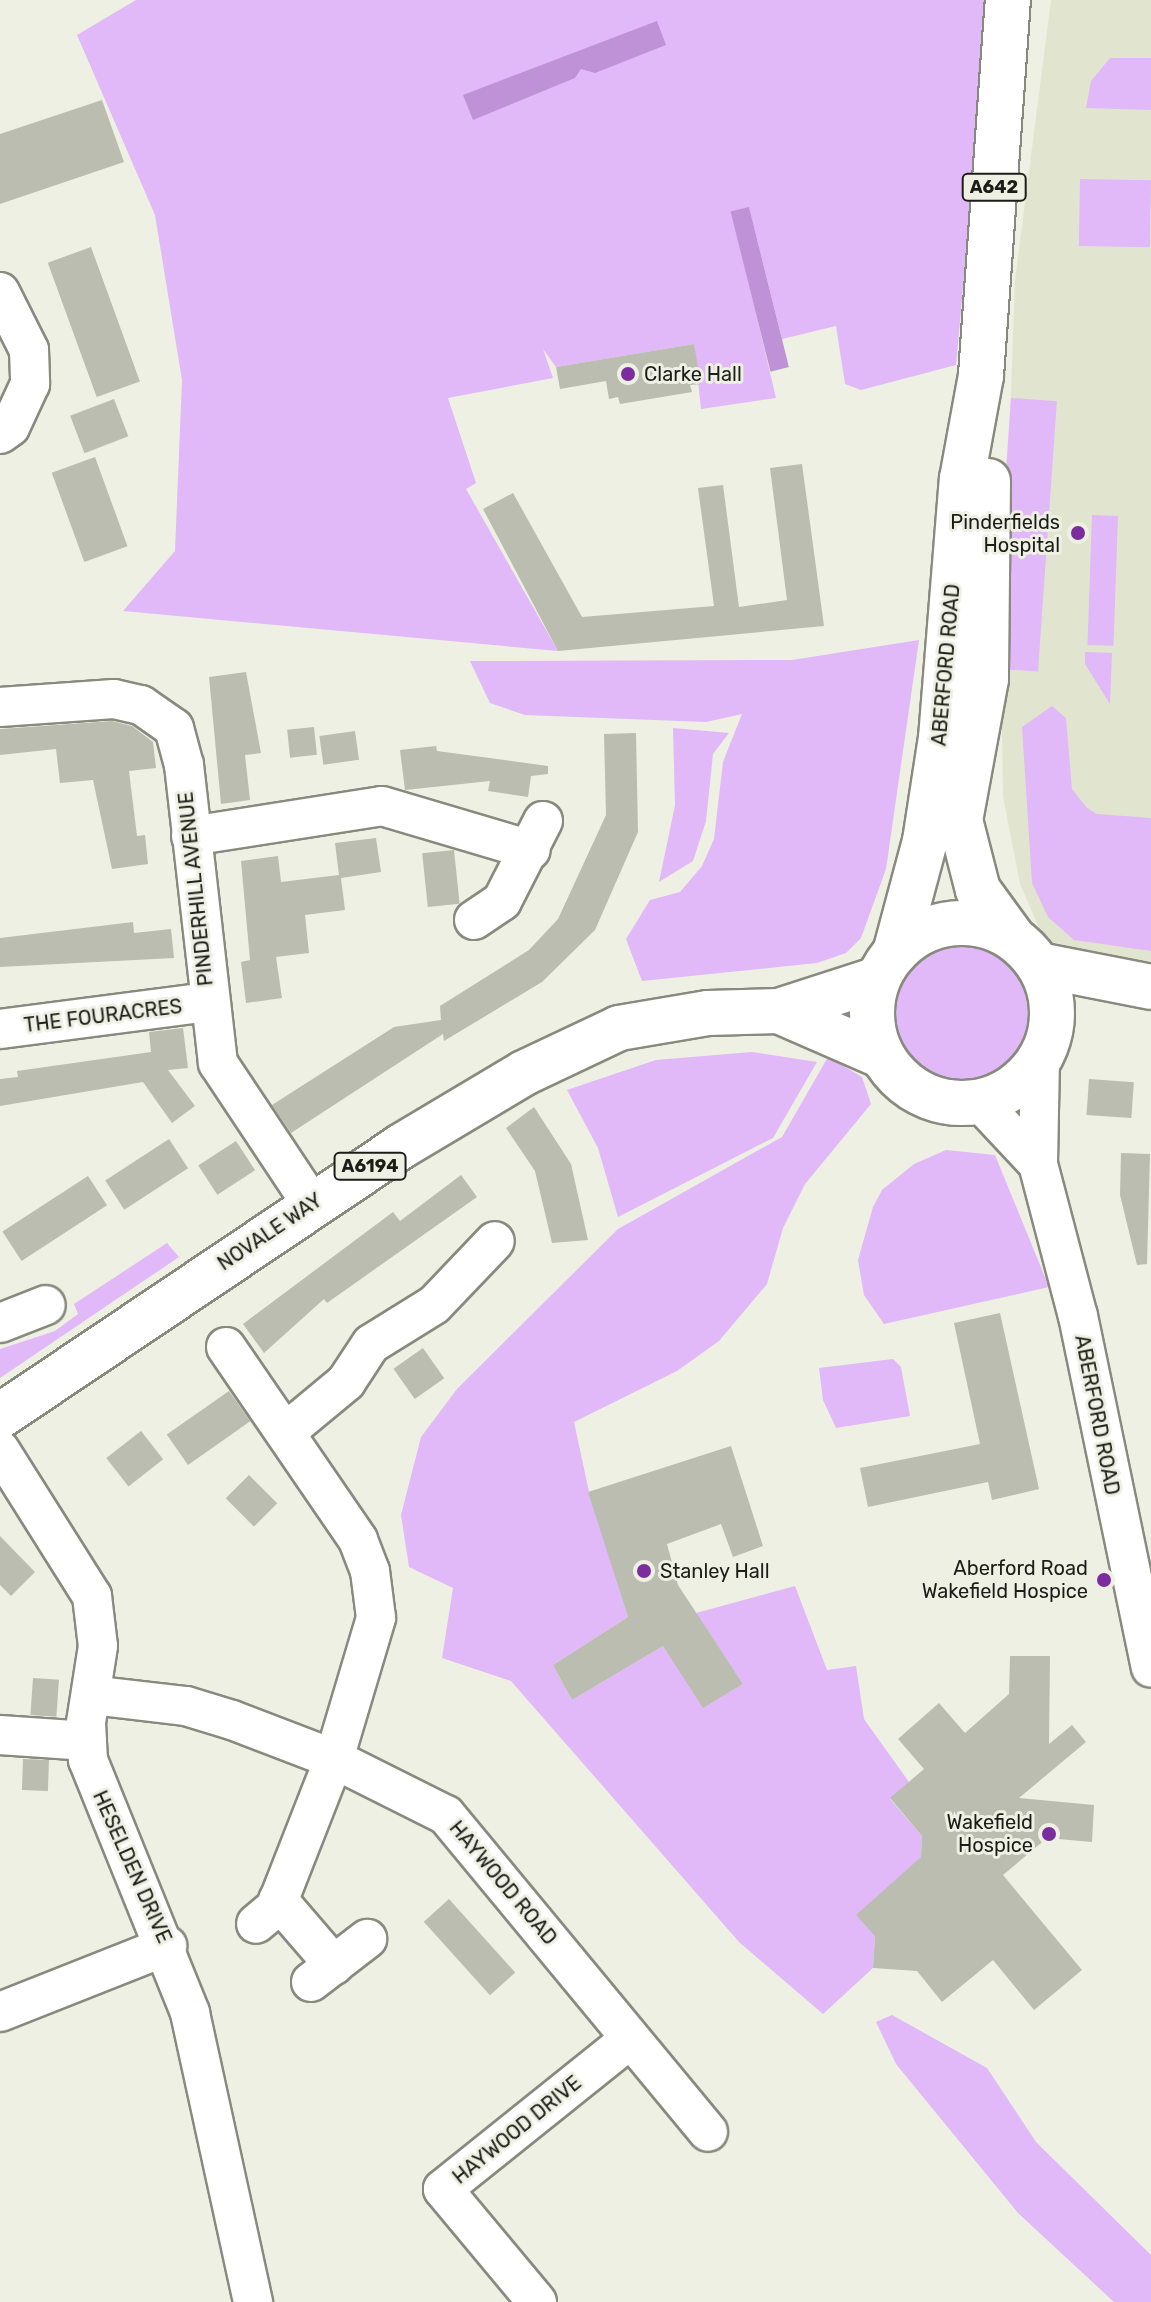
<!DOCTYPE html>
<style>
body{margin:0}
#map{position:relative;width:1151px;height:2302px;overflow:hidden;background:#eef0e3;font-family:Rubik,sans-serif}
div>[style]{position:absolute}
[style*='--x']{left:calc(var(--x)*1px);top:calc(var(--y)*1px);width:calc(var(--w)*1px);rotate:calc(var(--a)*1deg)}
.built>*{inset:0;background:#e1e5d0}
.green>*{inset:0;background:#e1b8f8;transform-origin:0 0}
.round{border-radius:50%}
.water>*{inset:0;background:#bf92d7;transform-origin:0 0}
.building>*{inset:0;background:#babdb0;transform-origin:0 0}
.roads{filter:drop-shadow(2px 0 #888a7e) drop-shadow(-2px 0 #888a7e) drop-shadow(0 2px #888a7e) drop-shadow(0 -2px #888a7e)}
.minor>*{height:38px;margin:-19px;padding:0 19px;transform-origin:19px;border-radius:19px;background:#fff}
.major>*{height:44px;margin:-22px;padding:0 22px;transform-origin:22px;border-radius:22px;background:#fff}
.major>.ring{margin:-22px;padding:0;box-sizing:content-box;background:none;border:44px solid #fff;border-radius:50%}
.dots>*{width:22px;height:22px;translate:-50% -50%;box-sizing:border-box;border:4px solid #eef0e3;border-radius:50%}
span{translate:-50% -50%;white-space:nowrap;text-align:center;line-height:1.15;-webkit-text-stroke:6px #eef0e3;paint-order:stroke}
.shield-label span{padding:2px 6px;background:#eef0e3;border:2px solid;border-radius:6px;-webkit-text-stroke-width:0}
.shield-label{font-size:18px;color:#1c1d18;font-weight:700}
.poi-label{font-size:20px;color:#1c1d18}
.left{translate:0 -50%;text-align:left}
.right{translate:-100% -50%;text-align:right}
.street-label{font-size:20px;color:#1c1d18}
</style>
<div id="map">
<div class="built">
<div style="clip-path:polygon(1051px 0,1151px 0,1151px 961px,1062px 955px,1039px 928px,1020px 884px,1003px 797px,1001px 669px,1015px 280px)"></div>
</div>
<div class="green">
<div style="clip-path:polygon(136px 0,989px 0,956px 365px,861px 390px,845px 384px,836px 326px,782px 339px,749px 208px,732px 212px,776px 398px,701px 409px,694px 344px,556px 367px,543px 349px,553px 378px,448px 398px,476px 483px,466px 489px,558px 651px,123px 611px,175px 551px,182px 380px,155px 215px,77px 35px)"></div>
<div style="clip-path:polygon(1110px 58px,1151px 58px,1151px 110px,1086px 108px,1091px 81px)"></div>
<div style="left:1080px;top:179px;width:71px;height:67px;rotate:1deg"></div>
<div style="left:1011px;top:398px;width:46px;height:271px;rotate:4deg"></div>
<div style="left:1092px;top:515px;width:26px;height:130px;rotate:2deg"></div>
<div style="clip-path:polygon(919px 640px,886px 869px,861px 938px,846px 953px,817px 963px,642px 981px,626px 939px,650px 900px,680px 892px,702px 866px,714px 839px,723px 762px,742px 714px,706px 722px,525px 715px,490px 703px,470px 661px,792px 660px)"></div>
<div style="clip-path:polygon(1085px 652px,1112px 653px,1110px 704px,1085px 664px)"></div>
<div style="clip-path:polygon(1052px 706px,1066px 718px,1072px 789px,1087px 808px,1097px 814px,1151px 818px,1151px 951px,1074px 940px,1048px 917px,1032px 883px,1022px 727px)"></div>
<div style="clip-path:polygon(673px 728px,729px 733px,713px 754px,706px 821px,693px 861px,659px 882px,675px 805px)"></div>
<div class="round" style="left:890px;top:941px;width:144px;height:144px"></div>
<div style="clip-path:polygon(752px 1052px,817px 1062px,773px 1138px,618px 1217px,598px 1148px,567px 1090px,656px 1060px)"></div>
<div style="clip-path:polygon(828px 1057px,862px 1077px,871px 1104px,805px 1184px,783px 1228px,767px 1284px,719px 1341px,677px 1371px,574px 1422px,589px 1492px,628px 1617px,553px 1665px,572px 1700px,663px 1646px,704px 1707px,743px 1684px,696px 1613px,795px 1586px,827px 1670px,856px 1666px,864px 1719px,909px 1782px,890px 1799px,922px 1836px,921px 1857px,875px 1936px,873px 1968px,823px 2014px,739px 1942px,511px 1681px,442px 1658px,453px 1588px,409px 1567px,401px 1515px,421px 1437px,457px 1389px,618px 1229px,782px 1137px)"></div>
<div style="clip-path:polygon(946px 1150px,995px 1155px,1049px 1287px,884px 1324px,864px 1295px,858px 1260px,873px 1207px,882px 1190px,914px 1164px)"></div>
<div style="clip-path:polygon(167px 1243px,179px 1257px,0 1378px,0 1349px,55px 1331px,78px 1314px,74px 1304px)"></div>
<div style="clip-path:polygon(893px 1359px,901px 1367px,910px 1416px,836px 1428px,823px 1400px,819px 1368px)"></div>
<div style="clip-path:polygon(892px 2015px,987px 2068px,1036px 2142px,1151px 2255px,1151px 2302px,1114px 2302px,1018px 2213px,896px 2064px,876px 2022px)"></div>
</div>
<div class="water">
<div style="clip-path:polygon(657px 21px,666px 45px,595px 73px,581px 69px,575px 78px,473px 120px,463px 95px)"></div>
<div style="left:749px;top:207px;width:165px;height:19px;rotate:76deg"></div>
</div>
<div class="building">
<div style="clip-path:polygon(102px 100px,124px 162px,0 204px,0 134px)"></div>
<div style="left:91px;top:247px;width:143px;height:46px;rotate:70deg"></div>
<div style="clip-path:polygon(694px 344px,701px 384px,690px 385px,692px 392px,620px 404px,618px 397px,609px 399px,606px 381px,560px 389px,556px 367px)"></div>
<div style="left:114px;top:399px;width:40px;height:47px;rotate:69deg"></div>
<div style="left:95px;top:457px;width:95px;height:46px;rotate:70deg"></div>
<div style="clip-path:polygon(802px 464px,824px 626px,558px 651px,483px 509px,513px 493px,582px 617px,714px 606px,698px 488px,723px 485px,739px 607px,787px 600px,770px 468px)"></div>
<div style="clip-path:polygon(246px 672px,261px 753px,245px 755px,250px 800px,221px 804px,209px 677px)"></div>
<div style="clip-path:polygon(112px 721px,132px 726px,153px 742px,156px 768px,129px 771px,137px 836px,145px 835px,148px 864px,112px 869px,93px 780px,60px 783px,56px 749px,0 755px,0 729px)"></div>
<div style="left:314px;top:727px;width:28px;height:27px;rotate:84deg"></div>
<div style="left:355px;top:731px;width:29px;height:36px;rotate:82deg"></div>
<div style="clip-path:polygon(636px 733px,638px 832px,595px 930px,542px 982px,444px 1041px,443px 1034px,291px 1133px,272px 1105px,394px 1027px,441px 1020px,440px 1006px,529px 950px,558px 919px,606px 815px,604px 734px)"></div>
<div style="clip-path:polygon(436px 746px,437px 751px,548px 766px,548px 774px,531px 776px,528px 797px,488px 791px,490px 781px,405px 790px,400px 750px)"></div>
<div style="clip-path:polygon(376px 838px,381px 872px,341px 878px,345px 910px,305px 915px,309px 953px,276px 957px,282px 998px,246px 1003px,241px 962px,250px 960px,241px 861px,278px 856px,281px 882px,339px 875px,335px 843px)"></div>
<div style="left:454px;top:850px;width:54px;height:32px;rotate:84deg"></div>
<div style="clip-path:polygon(133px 922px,134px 933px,171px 929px,174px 958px,0 967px,0 938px)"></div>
<div style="clip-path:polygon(183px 1028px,188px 1068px,168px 1070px,195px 1106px,172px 1123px,143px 1082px,0 1106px,0 1079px,18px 1077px,17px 1071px,151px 1052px,149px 1032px)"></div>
<div style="left:1089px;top:1079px;width:45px;height:36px;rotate:4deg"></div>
<div style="clip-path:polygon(534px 1107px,571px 1164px,588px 1240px,552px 1243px,535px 1171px,506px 1128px)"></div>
<div style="left:169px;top:1139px;width:35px;height:76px;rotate:57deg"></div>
<div style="left:236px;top:1141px;width:35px;height:45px;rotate:57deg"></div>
<div style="clip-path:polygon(1121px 1153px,1150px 1154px,1147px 1264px,1137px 1265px,1120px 1195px)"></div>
<div style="clip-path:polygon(461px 1175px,477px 1197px,327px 1303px,324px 1299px,264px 1353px,243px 1324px,393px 1212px,400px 1221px)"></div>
<div style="left:88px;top:1176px;width:35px;height:102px;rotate:57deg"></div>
<div style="clip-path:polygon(1000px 1313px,1039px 1489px,992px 1500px,988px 1482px,868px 1507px,860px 1468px,980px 1444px,954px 1323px)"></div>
<div style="left:423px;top:1348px;width:37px;height:36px;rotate:55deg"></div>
<div style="left:229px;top:1391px;width:37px;height:76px;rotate:55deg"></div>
<div style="left:141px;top:1431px;width:36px;height:44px;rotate:52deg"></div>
<div style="clip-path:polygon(731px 1446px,763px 1546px,733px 1557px,721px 1524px,667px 1544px,678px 1585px,743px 1684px,703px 1708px,663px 1646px,572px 1700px,553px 1665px,628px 1617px,588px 1492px)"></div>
<div style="left:249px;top:1475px;width:40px;height:33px;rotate:45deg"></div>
<div style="clip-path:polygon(0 1536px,35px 1572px,11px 1596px,0 1585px)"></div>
<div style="clip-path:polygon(1010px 1656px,1050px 1656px,1049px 1744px,1072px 1725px,1086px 1742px,1019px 1798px,1094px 1805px,1092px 1842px,1047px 1838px,1003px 1875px,1082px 1970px,1034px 2010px,993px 1960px,942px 2002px,917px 1971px,873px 1968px,875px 1936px,856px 1915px,921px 1857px,922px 1836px,890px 1798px,924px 1769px,898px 1739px,939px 1703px,965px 1733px,1009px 1694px)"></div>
<div style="left:33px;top:1678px;width:26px;height:37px;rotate:4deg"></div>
<div style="left:23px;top:1759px;width:26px;height:31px;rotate:2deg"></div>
<div style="left:449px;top:1899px;width:99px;height:34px;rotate:48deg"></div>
</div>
<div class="roads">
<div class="minor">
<div style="--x:0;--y:292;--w:65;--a:63.4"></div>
<div style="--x:29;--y:350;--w:34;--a:88"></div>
<div style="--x:30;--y:384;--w:47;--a:114.9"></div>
<div style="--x:10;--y:427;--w:12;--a:145"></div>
<div style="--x:0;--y:707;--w:114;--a:-4"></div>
<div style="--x:114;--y:699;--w:28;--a:13"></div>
<div style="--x:141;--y:705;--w:40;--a:34.9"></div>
<div style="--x:174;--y:728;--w:38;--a:75"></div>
<div style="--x:184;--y:765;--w:300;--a:83.5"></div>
<div style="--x:218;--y:1063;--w:168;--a:56.4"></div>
<div style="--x:191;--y:836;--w:193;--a:-8.9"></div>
<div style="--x:382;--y:806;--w:155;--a:16.5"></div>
<div style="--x:474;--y:920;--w:34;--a:-34"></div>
<div style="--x:502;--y:901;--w:90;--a:-62.9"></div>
<div style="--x:0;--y:1029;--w:209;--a:-7.4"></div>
<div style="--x:1040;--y:1059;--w:105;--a:91.1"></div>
<div style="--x:1038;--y:1164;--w:157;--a:75.3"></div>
<div style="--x:1078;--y:1316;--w:359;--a:78.3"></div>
<div style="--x:980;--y:1102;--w:85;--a:46.9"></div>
<div style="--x:0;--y:1323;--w:49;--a:-21.4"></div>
<div style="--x:226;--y:1347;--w:234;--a:55.6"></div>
<div style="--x:358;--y:1540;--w:33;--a:69"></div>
<div style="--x:370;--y:1571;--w:47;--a:82.7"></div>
<div style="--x:376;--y:1618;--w:147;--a:106.6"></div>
<div style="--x:334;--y:1759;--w:159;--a:111.4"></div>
<div style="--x:276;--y:1907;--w:26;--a:140"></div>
<div style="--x:287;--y:1431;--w:77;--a:-39.7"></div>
<div style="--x:346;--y:1382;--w:45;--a:-56.7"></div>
<div style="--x:371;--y:1344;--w:74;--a:-31.8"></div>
<div style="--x:434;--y:1305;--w:88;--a:-46.4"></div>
<div style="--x:0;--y:1450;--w:173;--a:57.8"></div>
<div style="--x:92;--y:1596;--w:50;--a:83.2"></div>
<div style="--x:98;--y:1646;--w:78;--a:98.9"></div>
<div style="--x:86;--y:1723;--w:37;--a:87"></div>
<div style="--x:88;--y:1760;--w:273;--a:68"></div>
<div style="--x:190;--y:2013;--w:296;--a:77.7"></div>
<div style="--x:91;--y:1695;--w:96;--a:6.6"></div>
<div style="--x:186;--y:1706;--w:48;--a:16.9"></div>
<div style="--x:232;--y:1720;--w:109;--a:20.9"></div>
<div style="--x:334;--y:1759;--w:125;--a:26.6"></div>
<div style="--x:446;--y:1815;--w:411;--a:50.4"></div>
<div style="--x:0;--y:1735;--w:87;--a:3.9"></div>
<div style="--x:278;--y:1900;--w:86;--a:49.3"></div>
<div style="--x:311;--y:1982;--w:71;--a:-37.5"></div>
<div style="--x:0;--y:2012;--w:180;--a:-21.6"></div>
<div style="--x:537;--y:2302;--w:147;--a:-129.8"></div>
<div style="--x:443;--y:2189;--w:240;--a:-38.7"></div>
</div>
<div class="major">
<div style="--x:988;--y:481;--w:198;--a:90.6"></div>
<div style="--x:986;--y:679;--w:143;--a:100.4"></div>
<div style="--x:960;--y:820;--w:72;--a:75.6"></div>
<div style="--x:978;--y:890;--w:59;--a:53.9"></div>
<div class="ring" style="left:872px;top:923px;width:136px;height:136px"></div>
<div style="--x:895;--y:953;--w:116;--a:-75"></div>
<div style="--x:925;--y:841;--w:104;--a:-81.2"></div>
<div style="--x:941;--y:738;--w:260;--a:-85.4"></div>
<div style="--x:962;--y:479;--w:106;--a:-79.6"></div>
<div style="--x:981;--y:375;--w:376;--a:-85.9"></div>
<div style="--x:1039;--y:965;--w:114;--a:11.1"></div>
<div style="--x:779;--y:1011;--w:104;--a:-17.9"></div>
<div style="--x:0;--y:1416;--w:482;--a:-33.9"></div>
<div style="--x:400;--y:1147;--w:144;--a:-30.8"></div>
<div style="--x:524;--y:1073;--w:105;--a:-25.3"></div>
<div style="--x:619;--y:1028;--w:90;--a:-9.6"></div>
<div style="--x:708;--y:1013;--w:71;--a:-1.6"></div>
<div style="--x:779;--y:1011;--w:112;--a:23.6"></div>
</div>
</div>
<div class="dots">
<div style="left:628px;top:374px;background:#7b2c9d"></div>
<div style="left:1078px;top:533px;background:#7b2c9d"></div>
<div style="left:644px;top:1571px;background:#7b2c9d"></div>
<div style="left:1104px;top:1580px;background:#7b2c9d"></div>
<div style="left:1049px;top:1834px;background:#7b2c9d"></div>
</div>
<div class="shield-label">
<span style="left:994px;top:187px">A642</span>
<span style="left:370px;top:1166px">A6194</span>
</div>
<div class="poi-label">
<span class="left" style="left:644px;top:374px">Clarke Hall</span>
<span class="right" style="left:1060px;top:534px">Pinderfields<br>Hospital</span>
<span class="right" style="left:1088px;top:1580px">Aberford Road<br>Wakefield Hospice</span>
<span class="left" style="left:660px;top:1571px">Stanley Hall</span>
<span class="right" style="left:1033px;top:1834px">Wakefield<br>Hospice</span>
</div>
<div class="street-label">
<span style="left:946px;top:665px;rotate:-85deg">ABERFORD ROAD</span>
<span style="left:196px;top:889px;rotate:-96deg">PINDERHILL AVENUE</span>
<span style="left:103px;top:1016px;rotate:-7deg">THE FOURACRES</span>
<span style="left:270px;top:1232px;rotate:-34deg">NOVALE WAY</span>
<span style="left:1097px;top:1415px;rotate:79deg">ABERFORD ROAD</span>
<span style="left:132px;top:1867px;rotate:66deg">HESELDEN DRIVE</span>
<span style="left:503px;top:1883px;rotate:50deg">HAYWOOD ROAD</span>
<span style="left:517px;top:2130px;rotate:-39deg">HAYWOOD DRIVE</span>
</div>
</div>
